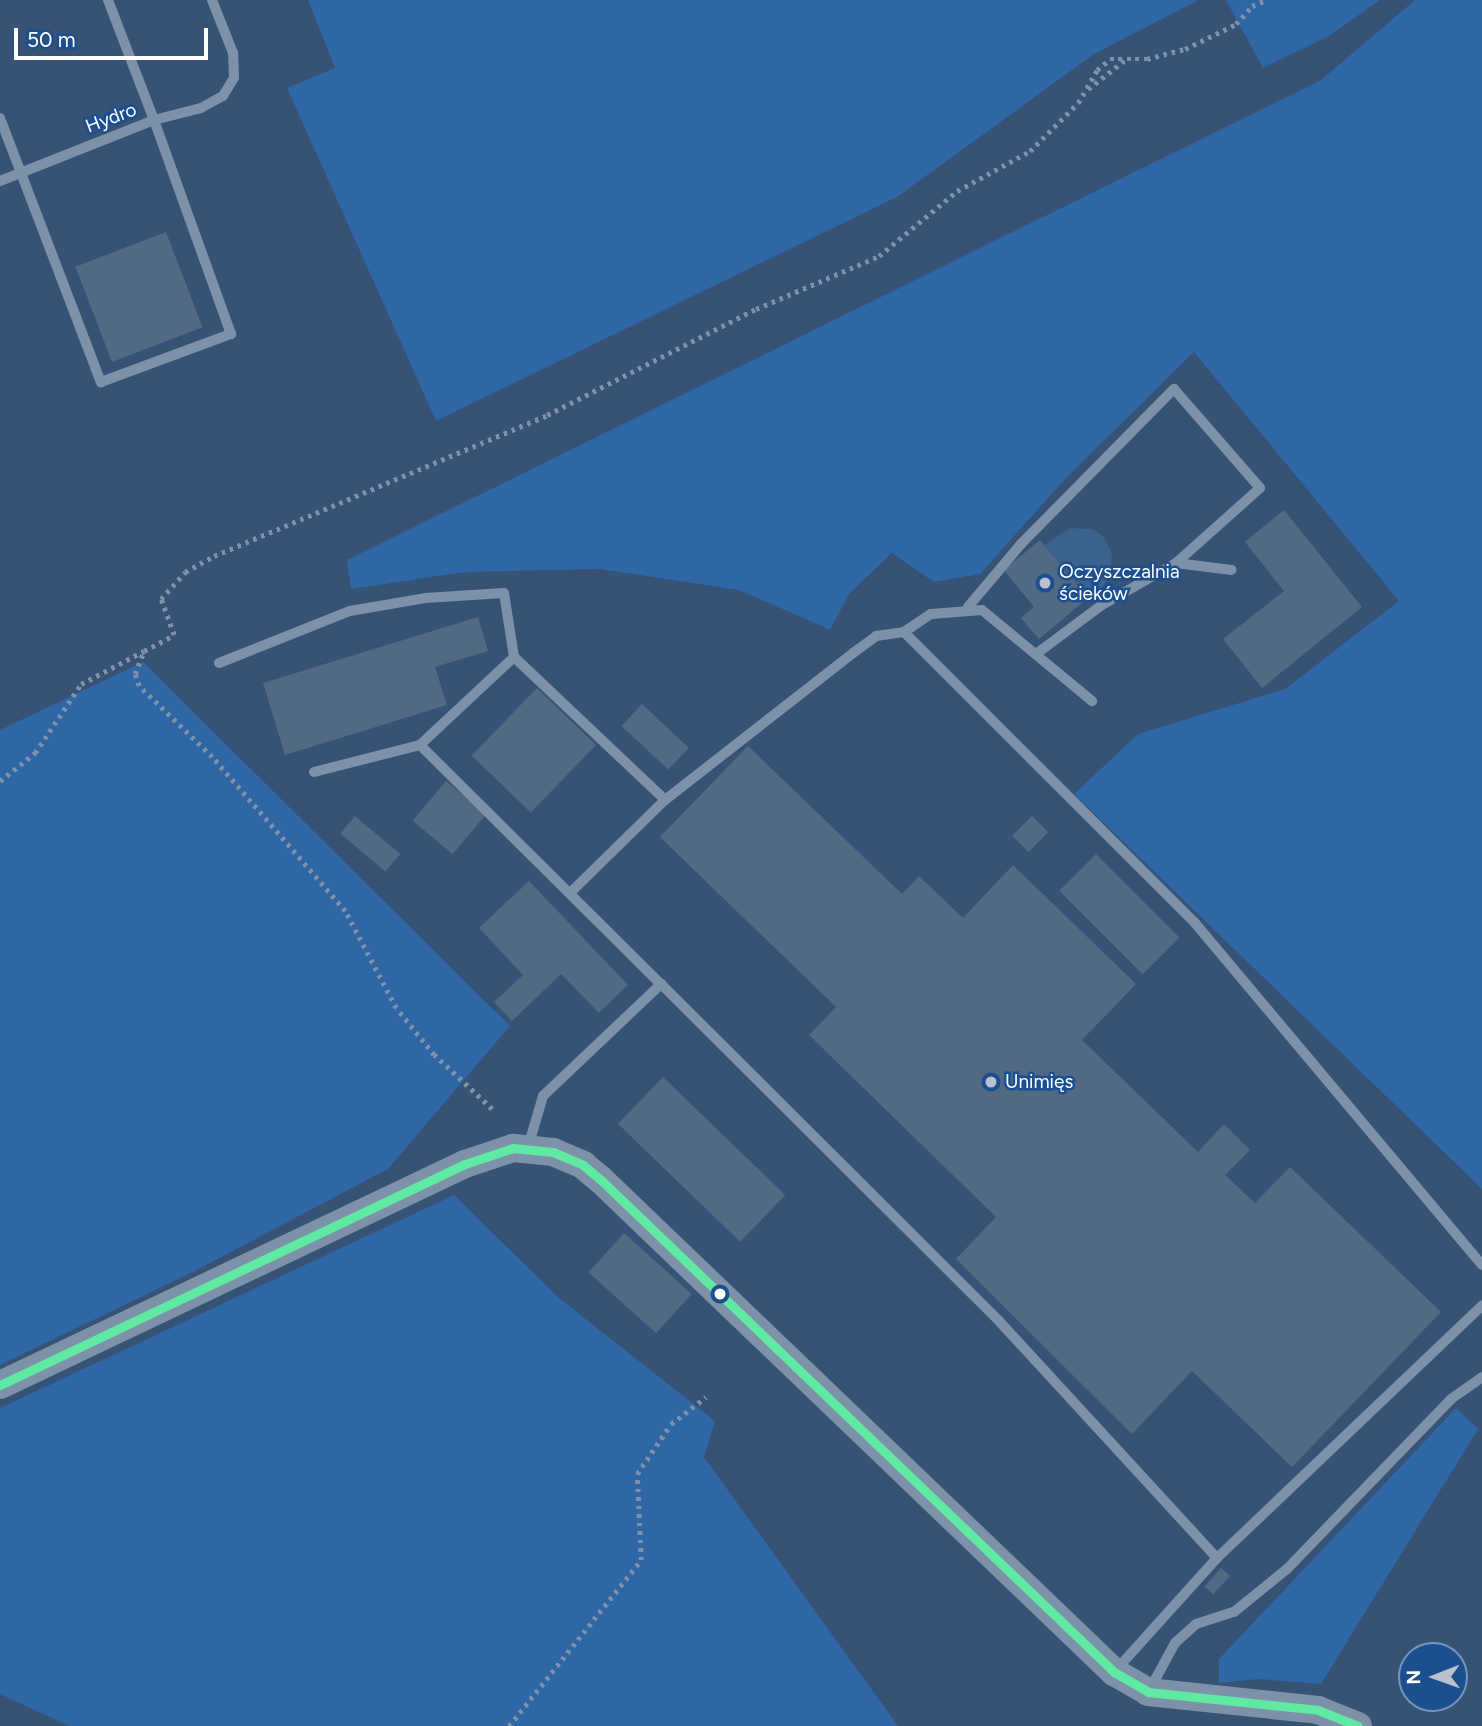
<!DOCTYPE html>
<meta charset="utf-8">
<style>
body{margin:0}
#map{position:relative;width:1482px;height:1726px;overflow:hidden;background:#365274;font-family:Figtree,sans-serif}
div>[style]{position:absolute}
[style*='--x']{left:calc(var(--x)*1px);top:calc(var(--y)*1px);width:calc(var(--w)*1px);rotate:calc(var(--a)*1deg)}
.green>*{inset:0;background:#2f66a5}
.water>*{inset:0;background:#3b618d}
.building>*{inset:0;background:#526984;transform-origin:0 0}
.path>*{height:4.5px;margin-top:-2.25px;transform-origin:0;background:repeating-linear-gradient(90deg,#7d92a8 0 3.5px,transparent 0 8.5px)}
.service>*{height:10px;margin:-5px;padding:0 5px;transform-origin:5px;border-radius:5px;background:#7d92a8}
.tertiary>*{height:28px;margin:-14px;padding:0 14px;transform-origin:14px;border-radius:14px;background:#7d92a8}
.bus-1>*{height:9px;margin:-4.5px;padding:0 4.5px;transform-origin:4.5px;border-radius:4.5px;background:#60e9a3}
.dots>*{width:19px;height:19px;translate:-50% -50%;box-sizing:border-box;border:4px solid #1b4f8f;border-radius:50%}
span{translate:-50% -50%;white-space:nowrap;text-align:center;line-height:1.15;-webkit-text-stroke:5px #1b4f8f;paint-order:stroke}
.street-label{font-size:19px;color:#fff}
.poi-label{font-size:19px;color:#fff}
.left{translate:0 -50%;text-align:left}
.north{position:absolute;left:1398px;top:1642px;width:70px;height:70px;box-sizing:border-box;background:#1b4f8f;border:2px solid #7695bc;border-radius:50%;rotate:269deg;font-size:19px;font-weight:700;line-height:28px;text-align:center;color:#fff}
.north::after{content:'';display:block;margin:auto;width:24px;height:32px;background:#b9c2ce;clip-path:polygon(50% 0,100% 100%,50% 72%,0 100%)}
.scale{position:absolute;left:14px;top:28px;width:194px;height:32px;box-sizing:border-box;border:4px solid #fff;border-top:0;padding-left:9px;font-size:21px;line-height:24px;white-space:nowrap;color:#fff;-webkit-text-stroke:5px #1b4f8f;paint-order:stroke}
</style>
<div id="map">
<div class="green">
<div style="clip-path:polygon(308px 0,1199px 0,1094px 54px,897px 197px,436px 421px,287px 88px,335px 68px)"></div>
<div style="clip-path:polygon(1226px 0,1380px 0,1329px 36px,1263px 68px)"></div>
<div style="clip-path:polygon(1415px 0,1482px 0,1482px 1189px,1074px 794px,1138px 734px,1285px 689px,1399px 601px,1194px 352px,1066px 478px,980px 574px,934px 582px,892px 553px,849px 594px,830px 630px,739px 590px,600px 569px,465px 572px,351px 589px,347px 560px,1321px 80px)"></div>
<div style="clip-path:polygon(143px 662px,510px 1026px,388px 1169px,195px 1271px,0 1365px,0 730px)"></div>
<div style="clip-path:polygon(454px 1195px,559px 1298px,715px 1421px,704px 1457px,898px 1726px,69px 1726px,0 1694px,0 1408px)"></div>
<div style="clip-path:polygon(1456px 1408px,1478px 1429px,1321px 1684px,1259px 1679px,1219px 1683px,1219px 1659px)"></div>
</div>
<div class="water">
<div style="clip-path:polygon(1070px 528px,1093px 529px,1104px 537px,1112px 553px,1109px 578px,1101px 589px,1086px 595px,1044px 545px)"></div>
</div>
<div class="building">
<div style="left:166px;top:232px;width:102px;height:97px;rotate:69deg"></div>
<div style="clip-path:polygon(1284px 510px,1362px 607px,1262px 688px,1223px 639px,1284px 591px,1245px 542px)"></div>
<div style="clip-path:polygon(1040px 540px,1088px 598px,1039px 639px,1021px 618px,1034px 607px,1004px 570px)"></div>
<div style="clip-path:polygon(478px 617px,488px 651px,435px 667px,447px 705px,285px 755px,263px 683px)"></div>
<div style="left:537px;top:688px;width:82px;height:94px;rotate:44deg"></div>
<div style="left:642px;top:704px;width:64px;height:30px;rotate:43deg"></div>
<div style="clip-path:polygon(748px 746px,902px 894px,919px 876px,963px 918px,1013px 865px,1136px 984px,1082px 1040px,1198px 1152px,1224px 1124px,1250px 1150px,1225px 1175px,1255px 1203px,1290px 1167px,1441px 1312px,1292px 1467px,1192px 1371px,1132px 1434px,956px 1259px,996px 1217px,809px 1035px,836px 1007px,660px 837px)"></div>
<div style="left:446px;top:781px;width:52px;height:52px;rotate:40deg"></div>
<div style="left:355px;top:816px;width:59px;height:23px;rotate:40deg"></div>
<div style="left:1032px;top:816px;width:23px;height:28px;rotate:45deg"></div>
<div style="left:1096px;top:854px;width:118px;height:52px;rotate:45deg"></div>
<div style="clip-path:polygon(529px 881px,628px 985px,599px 1013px,561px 974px,512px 1021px,494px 1002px,523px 975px,479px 928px)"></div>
<div style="left:663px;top:1077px;width:170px;height:65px;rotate:44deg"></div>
<div style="left:624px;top:1233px;width:91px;height:53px;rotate:42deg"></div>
<div style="left:1221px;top:1568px;width:12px;height:25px;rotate:42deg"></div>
</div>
<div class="path">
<div style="--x:1088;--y:89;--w:47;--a:-38.1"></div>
<div style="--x:0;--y:781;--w:45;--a:-38.7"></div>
<div style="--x:35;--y:753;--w:83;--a:-56.3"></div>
<div style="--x:81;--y:684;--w:71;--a:-27.6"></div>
<div style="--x:492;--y:1109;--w:79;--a:-137"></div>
<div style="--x:434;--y:1055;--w:60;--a:-129"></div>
<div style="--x:396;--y:1008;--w:110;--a:-117.7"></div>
<div style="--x:345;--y:911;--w:203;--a:-130.8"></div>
<div style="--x:212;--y:757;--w:102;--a:-135.8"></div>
<div style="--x:139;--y:686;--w:13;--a:-108"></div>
<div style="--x:135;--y:674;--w:25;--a:-69"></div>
<div style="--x:144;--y:651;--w:34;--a:-28"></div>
<div style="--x:174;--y:635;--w:38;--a:-110"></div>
<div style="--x:161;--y:599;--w:36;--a:-48"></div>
<div style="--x:185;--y:572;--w:33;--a:-29"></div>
<div style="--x:214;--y:556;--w:362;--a:-22.9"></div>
<div style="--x:547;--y:415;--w:234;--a:-26.9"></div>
<div style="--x:756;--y:309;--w:134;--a:-23.3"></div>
<div style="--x:879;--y:256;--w:102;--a:-39.8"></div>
<div style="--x:957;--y:191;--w:83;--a:-28.7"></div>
<div style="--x:1030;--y:151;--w:68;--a:-45"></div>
<div style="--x:1078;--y:103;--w:38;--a:-60"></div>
<div style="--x:1097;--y:70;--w:17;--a:-40"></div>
<div style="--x:1110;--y:59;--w:37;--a:0"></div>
<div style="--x:1147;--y:59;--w:39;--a:-15"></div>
<div style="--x:1185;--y:49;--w:57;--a:-26.1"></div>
<div style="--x:1236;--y:24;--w:24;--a:-48"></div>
<div style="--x:1252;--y:6;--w:15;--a:-23"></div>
<div style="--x:509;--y:1726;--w:212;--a:-51.5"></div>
<div style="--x:641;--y:1560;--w:86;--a:-92.7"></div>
<div style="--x:637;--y:1474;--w:60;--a:-55.8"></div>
<div style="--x:671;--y:1424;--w:44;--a:-37.6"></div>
</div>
<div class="service">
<div style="--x:0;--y:118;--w:283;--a:69.1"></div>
<div style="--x:101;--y:382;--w:139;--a:-20.3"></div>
<div style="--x:231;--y:334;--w:227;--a:-109.8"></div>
<div style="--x:154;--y:120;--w:49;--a:-14.3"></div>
<div style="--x:201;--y:108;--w:25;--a:-29"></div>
<div style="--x:223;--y:96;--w:21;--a:-59"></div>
<div style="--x:234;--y:78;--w:25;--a:-92"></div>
<div style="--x:233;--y:53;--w:57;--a:-111.6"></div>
<div style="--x:0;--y:181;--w:166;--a:-21.6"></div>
<div style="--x:154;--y:120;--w:129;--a:-111"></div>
<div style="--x:968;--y:607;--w:82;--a:-49.9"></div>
<div style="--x:1021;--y:544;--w:218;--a:-45.4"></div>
<div style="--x:1174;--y:389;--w:131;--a:49"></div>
<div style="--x:1260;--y:488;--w:113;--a:138.2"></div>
<div style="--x:904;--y:632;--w:412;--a:45"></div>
<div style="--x:1195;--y:923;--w:446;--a:50"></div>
<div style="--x:1036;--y:654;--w:82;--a:-36.6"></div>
<div style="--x:1102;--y:605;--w:85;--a:-29.6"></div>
<div style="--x:1176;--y:563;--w:56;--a:7.1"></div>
<div style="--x:514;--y:657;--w:208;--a:43.4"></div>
<div style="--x:219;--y:663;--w:141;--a:-21.7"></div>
<div style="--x:350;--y:611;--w:76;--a:-9.8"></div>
<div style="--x:425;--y:598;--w:79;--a:-3.6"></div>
<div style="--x:504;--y:593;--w:65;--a:81.1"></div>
<div style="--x:514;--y:657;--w:129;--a:136.9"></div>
<div style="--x:314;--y:772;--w:109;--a:-14.3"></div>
<div style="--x:420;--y:745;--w:339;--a:44.8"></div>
<div style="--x:572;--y:891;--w:130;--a:-44.4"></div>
<div style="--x:665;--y:800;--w:239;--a:-38"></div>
<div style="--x:853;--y:653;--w:29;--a:-36"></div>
<div style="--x:876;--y:636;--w:28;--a:-8"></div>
<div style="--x:904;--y:632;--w:32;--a:-34"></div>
<div style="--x:931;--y:614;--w:51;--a:-4.5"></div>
<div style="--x:982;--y:610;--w:143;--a:39.6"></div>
<div style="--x:528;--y:1147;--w:53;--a:-73.6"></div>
<div style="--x:543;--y:1096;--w:163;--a:-43.5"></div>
<div style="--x:661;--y:984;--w:477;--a:44.9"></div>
<div style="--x:999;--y:1321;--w:322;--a:47.4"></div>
<div style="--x:1116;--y:1670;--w:151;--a:-48"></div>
<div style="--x:1217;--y:1558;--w:366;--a:-43.6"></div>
<div style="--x:1150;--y:1689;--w:52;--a:-61.5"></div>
<div style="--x:1175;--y:1643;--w:28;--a:-42"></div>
<div style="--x:1196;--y:1624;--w:40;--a:-18"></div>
<div style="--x:1234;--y:1612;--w:68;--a:-39.1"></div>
<div style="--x:1287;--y:1569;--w:236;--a:-46"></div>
<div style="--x:1451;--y:1399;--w:38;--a:-35"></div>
</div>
<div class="tertiary">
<div style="--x:0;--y:1385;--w:515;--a:-25.42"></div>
<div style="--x:465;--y:1164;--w:51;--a:-18.4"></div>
<div style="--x:513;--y:1148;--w:40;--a:5.7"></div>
<div style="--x:553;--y:1152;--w:33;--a:23"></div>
<div style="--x:583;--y:1165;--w:23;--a:40"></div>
<div style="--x:601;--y:1180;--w:711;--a:43.8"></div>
<div style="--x:1114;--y:1672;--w:39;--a:30"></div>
<div style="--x:1148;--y:1692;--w:171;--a:6"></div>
<div style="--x:1318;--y:1710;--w:43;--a:21.8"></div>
</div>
<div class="bus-1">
<div style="--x:0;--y:1385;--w:515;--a:-25.42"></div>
<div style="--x:465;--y:1164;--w:51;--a:-18.4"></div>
<div style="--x:513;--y:1148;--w:40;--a:5.7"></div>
<div style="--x:553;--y:1152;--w:33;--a:23"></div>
<div style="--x:583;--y:1165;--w:23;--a:40"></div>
<div style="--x:601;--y:1180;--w:711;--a:43.8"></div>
<div style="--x:1114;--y:1672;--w:39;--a:30"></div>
<div style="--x:1148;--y:1692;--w:171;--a:6"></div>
<div style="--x:1318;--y:1710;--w:43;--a:21.8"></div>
</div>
<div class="dots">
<div style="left:1045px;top:583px;background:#b9c2ce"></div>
<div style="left:991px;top:1082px;background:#b9c2ce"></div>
<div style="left:720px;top:1294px;background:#fff"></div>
</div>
<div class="street-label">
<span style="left:111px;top:118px;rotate:-21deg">Hydro</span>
</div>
<div class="poi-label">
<span class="left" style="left:1059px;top:583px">Oczyszczalnia<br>ścieków</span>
<span class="left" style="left:1005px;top:1082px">Unimięs</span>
</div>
<div class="north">N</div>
<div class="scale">50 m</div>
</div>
